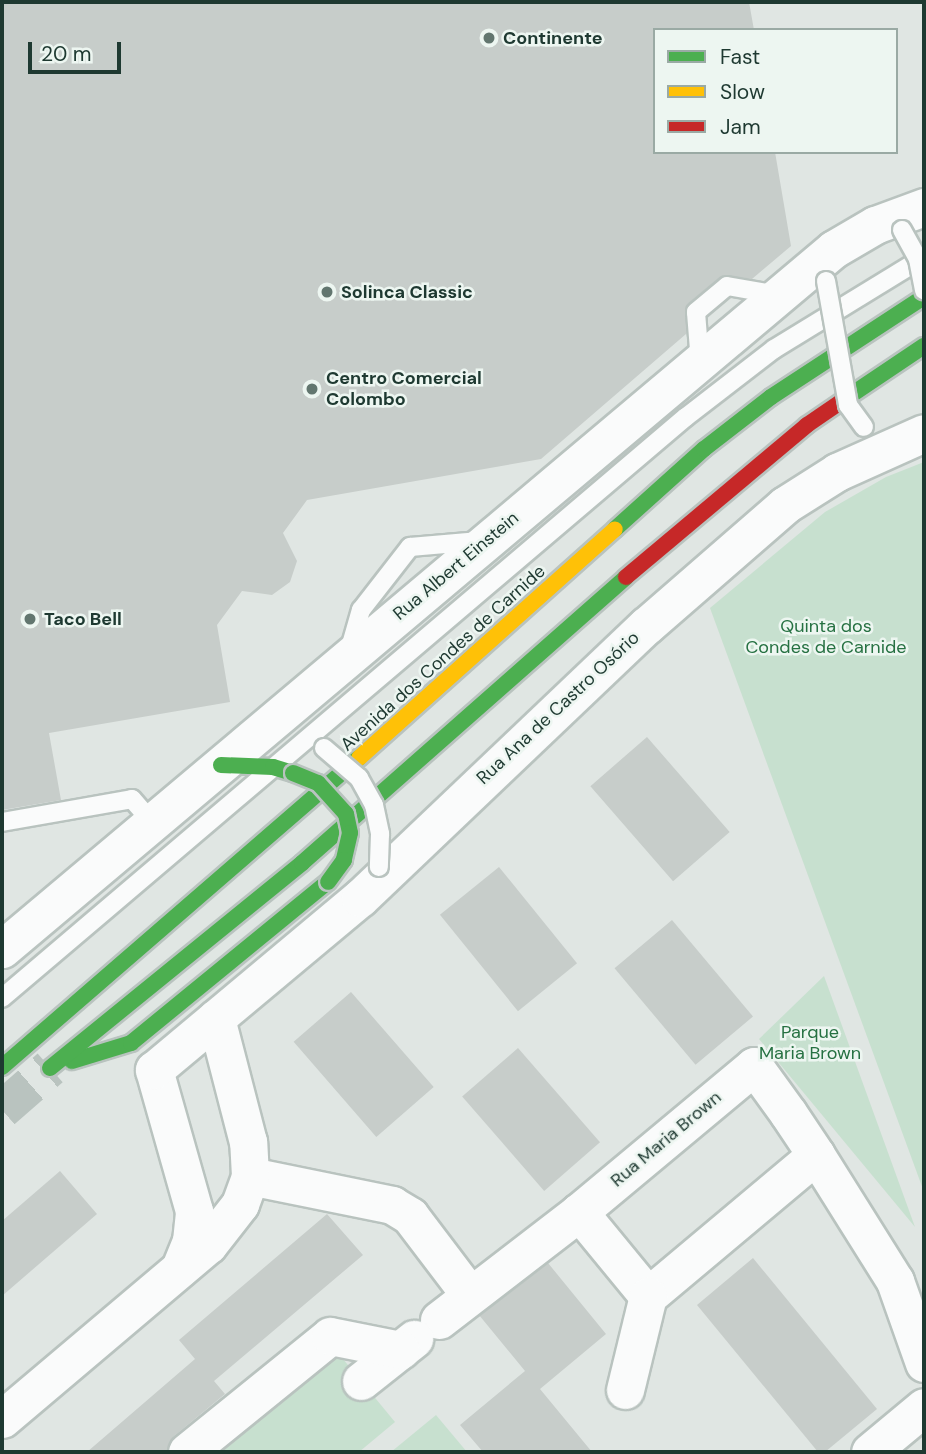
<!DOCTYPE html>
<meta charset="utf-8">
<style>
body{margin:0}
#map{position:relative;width:926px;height:1454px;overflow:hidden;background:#e0e6e3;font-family:"DM Sans",sans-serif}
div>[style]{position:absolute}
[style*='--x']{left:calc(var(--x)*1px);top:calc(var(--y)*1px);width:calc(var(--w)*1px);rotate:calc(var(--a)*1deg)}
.green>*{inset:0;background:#c7e0cf}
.building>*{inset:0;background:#c7cdca;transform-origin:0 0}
.secondary-tunnel>*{height:38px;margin-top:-19px;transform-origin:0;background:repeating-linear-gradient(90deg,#b9c3bf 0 38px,transparent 0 57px)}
.roads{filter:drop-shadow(2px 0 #b9c3bf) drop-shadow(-2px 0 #b9c3bf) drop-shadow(0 2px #b9c3bf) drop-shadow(0 -2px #b9c3bf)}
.lane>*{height:18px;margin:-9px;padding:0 9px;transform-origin:9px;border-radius:9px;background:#fafbfb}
.street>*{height:37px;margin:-18.5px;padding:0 18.5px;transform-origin:18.5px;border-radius:18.5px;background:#fafbfb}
.fast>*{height:16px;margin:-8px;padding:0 8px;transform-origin:8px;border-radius:8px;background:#4caf50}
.slow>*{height:16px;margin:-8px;padding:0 8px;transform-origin:8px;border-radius:8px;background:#ffc107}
.jam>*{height:16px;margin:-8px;padding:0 8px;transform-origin:8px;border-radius:8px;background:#c62828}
.bridges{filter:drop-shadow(2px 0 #b9c3bf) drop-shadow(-2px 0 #b9c3bf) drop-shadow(0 2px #b9c3bf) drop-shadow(0 -2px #b9c3bf)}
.lane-bridge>*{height:18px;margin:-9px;padding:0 9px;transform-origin:9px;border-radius:9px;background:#fafbfb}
.fast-bridge>*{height:16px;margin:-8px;padding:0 8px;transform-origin:8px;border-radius:8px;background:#4caf50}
.dots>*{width:19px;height:19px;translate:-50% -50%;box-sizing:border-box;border:4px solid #edf6f1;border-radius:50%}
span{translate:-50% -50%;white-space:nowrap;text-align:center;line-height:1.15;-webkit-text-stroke:5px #edf6f1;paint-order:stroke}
.poi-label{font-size:18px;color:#1e3931;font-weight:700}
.left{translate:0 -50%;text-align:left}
.street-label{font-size:18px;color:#1e3931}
.park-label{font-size:18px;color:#267142}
.frame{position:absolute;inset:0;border:4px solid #1e3931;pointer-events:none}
.legend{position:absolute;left:653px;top:28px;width:245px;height:126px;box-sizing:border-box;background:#edf6f1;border:2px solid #9aaaa4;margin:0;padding:9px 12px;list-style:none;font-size:21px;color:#1e3931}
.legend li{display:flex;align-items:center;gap:14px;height:35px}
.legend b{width:35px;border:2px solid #9aaaa4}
.scale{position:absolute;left:28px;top:42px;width:93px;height:32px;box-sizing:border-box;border:4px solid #1e3931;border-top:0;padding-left:9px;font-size:21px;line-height:24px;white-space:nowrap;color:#1e3931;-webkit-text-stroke:5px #edf6f1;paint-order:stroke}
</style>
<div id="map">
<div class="green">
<div style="clip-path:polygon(924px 462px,924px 1192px,710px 608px,825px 512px,886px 477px)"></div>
<div style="clip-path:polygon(824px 976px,915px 1227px,759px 1039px)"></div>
<div style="clip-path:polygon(338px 1353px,395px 1422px,359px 1452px,219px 1452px)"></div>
<div style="clip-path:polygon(436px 1415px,467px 1452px,391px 1452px)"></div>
</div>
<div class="building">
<div style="clip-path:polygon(2px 2px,749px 2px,754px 30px,655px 30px,655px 152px,775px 152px,791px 246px,752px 279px,724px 275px,689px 303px,686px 334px,541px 459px,307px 500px,283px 533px,297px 561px,290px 582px,272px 595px,242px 591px,217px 625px,230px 702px,49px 733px,61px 800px,2px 810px)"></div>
<div style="left:647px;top:737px;width:126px;height:75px;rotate:49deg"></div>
<div style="left:499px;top:867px;width:124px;height:76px;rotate:51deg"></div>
<div style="left:672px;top:920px;width:126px;height:75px;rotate:50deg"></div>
<div style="left:351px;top:992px;width:126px;height:76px;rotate:49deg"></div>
<div style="left:518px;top:1048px;width:125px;height:74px;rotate:49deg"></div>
<div style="clip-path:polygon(60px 1171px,97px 1214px,2px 1296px,2px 1221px)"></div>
<div style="clip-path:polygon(327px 1214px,363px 1255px,214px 1381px,225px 1394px,174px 1436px,166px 1452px,87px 1452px,195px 1359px,179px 1340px)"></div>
<div style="clip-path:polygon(753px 1258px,877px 1409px,825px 1452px,818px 1452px,697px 1305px)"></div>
<div style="clip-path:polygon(548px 1263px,606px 1334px,540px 1389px,592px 1452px,483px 1452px,460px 1425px,525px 1371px,479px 1315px)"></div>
</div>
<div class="secondary-tunnel">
<div style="--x:2;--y:1110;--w:64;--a:-41.2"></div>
</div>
<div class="roads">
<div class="lane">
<div style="--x:700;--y:362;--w:50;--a:-94.6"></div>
<div style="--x:696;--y:312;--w:40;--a:-40"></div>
<div style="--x:727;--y:286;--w:53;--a:9.8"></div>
<div style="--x:350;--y:648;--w:40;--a:-74"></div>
<div style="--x:361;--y:610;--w:80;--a:-52.1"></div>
<div style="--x:410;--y:547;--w:70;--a:-4.9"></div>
<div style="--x:2;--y:822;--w:132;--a:-10"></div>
<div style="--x:132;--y:799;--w:32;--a:49"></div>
<div style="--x:2;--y:998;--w:897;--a:-40.35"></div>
<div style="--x:686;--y:417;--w:111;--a:-37.7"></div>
<div style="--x:774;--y:349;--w:176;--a:-31.5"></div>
</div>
<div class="street">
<div style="--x:2;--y:949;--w:1087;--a:-40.08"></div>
<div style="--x:834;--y:249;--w:48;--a:-30.3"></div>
<div style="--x:875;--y:225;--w:52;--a:-20.2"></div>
<div style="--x:816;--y:1155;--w:219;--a:140"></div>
<div style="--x:648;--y:1296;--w:109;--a:-129.4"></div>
<div style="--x:579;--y:1212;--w:228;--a:-39.8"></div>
<div style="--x:754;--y:1066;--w:58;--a:54.1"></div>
<div style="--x:788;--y:1113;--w:50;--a:56.3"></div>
<div style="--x:816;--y:1155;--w:149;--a:57.9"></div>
<div style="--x:895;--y:1281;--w:87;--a:70.5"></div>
<div style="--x:250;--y:1176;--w:145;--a:11.5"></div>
<div style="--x:392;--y:1205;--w:21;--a:31"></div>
<div style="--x:410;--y:1216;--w:99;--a:52.8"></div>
<div style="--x:180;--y:1268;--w:29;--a:-68"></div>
<div style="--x:191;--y:1241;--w:30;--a:-84"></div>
<div style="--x:194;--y:1211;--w:147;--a:-105.8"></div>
<div style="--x:154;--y:1070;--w:268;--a:-39.9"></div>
<div style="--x:360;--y:898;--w:395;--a:-43.6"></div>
<div style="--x:646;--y:626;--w:184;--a:-41"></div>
<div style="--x:785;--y:505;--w:62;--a:-32.4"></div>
<div style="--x:837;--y:472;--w:95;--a:-24.1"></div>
<div style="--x:439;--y:1320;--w:177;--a:-37.6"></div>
<div style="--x:361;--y:1381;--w:68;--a:-38.4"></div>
<div style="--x:625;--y:1390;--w:97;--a:-76.3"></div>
<div style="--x:2;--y:1419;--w:270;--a:-40.2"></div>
<div style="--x:208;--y:1245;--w:52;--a:-52"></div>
<div style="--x:240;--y:1204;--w:30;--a:-70"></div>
<div style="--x:250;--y:1176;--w:34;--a:-93"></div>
<div style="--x:248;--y:1142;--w:128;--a:-104.5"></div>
<div style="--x:187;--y:1452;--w:184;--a:-39"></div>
<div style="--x:330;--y:1336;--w:72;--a:11.2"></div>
<div style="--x:870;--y:1452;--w:70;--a:-39.8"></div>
</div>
<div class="fast">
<div style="--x:845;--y:399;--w:95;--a:-33.9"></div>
<div style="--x:615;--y:529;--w:120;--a:-42"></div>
<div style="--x:704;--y:449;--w:85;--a:-37.8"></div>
<div style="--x:771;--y:397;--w:183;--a:-33.2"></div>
<div style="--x:221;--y:765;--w:52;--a:2.2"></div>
<div style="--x:273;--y:767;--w:21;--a:17"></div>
<div style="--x:72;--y:1061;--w:62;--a:-17"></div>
<div style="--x:131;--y:1043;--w:254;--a:-39.3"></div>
<div style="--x:2;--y:1067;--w:472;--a:-40.9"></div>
<div style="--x:50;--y:1068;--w:325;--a:-39.1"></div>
<div style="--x:302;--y:863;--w:432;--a:-41.4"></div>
</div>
<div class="slow">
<div style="--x:359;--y:758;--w:343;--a:-41.8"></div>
</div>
<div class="jam">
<div style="--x:626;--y:577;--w:236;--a:-40"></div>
<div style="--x:807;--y:425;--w:46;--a:-34.4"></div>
</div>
</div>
<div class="bridges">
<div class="lane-bridge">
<div style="--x:902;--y:230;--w:33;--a:61"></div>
<div style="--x:918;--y:259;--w:32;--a:79"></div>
<div style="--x:826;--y:281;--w:126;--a:79.9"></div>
<div style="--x:848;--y:405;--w:27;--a:54"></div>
<div style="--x:324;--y:748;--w:46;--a:40.6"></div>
<div style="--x:359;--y:778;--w:31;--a:61"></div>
<div style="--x:374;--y:805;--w:30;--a:78"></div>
<div style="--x:380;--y:834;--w:33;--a:92"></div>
</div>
<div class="fast-bridge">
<div style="--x:293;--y:773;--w:27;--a:22"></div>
<div style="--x:318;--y:783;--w:42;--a:47.9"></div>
<div style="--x:346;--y:814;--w:19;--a:78"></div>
<div style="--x:350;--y:833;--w:28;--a:103"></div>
<div style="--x:344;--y:860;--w:27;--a:126"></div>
</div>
</div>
<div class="dots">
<div style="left:489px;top:38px;background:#62766f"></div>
<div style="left:327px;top:292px;background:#62766f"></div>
<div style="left:312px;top:389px;background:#62766f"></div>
<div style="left:30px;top:619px;background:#62766f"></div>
</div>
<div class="poi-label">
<span class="left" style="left:503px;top:38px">Continente</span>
<span class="left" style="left:341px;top:292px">Solinca Classic</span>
<span class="left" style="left:326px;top:389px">Centro Comercial<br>Colombo</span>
<span class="left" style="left:44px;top:619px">Taco Bell</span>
</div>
<div class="street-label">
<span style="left:456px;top:566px;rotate:-40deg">Rua Albert Einstein</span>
<span style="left:443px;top:658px;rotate:-42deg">Avenida dos Condes de Carnide</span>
<span style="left:558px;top:708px;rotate:-43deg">Rua Ana de Castro Osório</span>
<span style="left:666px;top:1139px;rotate:-40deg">Rua Maria Brown</span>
</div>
<div class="park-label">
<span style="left:826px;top:637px">Quinta dos<br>Condes de Carnide</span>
<span style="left:810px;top:1043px">Parque<br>Maria Brown</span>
</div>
<div class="frame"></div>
<ul class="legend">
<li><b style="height:9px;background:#4caf50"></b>Fast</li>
<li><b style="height:9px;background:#ffc107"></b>Slow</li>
<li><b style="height:9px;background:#c62828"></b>Jam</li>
</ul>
<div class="scale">20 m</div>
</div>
